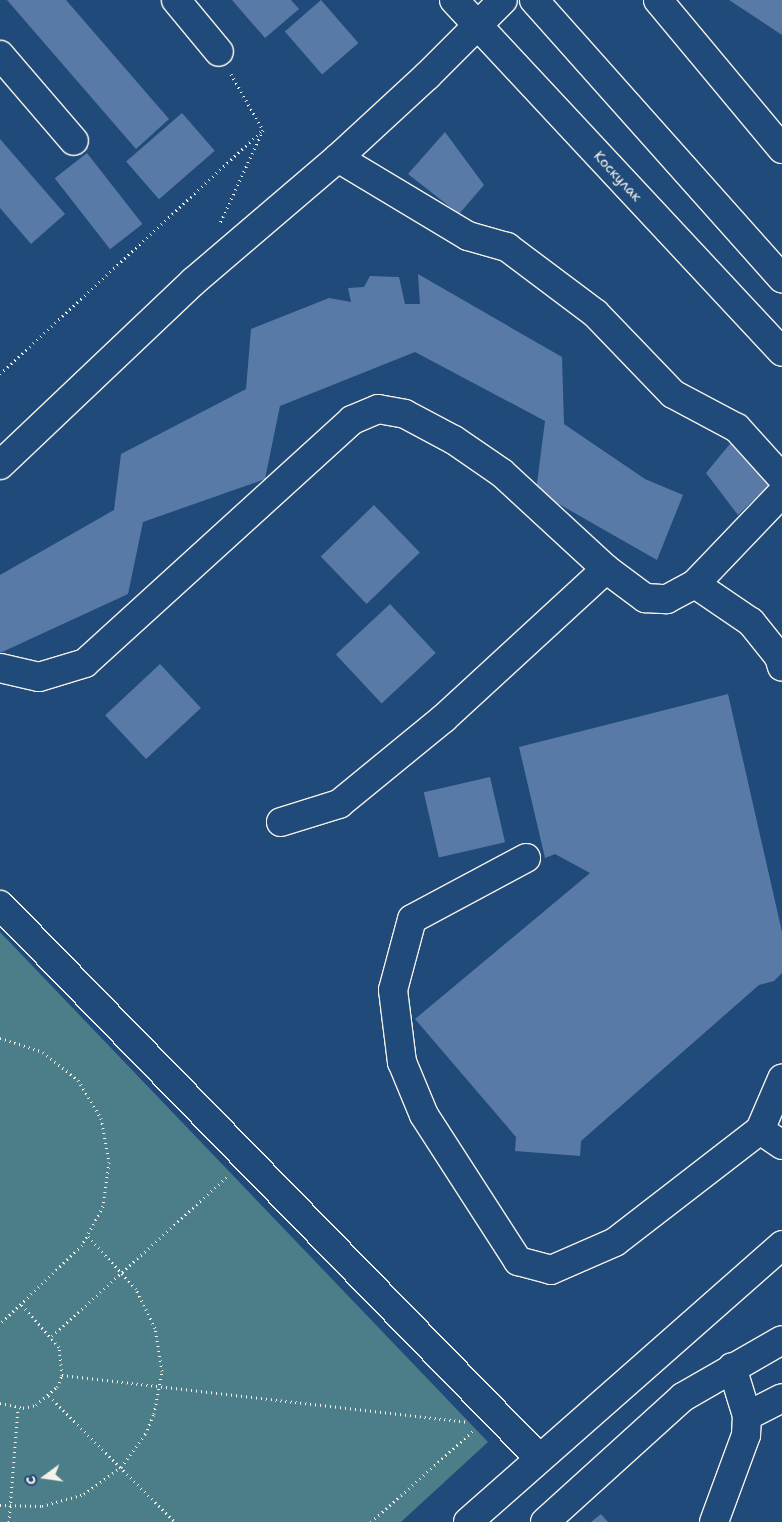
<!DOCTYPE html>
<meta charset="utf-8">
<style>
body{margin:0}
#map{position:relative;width:782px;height:1522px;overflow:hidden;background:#1f4a7a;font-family:"Shantell Sans",sans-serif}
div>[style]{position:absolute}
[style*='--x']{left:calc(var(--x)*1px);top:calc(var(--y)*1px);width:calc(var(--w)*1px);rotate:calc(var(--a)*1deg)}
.green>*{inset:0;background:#4c7e89}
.building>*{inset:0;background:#597aa7;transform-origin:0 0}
.path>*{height:3px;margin-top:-1.5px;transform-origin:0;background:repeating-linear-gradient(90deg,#f4f1e8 0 1px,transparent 0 5px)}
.roads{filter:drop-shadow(1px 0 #f4f1e8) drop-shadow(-1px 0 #f4f1e8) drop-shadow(0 1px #f4f1e8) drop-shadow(0 -1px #f4f1e8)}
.minor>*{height:28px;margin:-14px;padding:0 14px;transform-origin:14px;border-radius:14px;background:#1f4a7a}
span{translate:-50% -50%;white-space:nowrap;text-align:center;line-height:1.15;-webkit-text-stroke:4px #1f4a7a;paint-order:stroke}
.street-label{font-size:14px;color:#f4f1e8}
.north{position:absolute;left:20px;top:1452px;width:50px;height:50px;-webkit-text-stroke:4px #1f4a7a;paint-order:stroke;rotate:256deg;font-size:14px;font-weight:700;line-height:20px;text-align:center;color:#f4f1e8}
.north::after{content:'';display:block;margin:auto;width:18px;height:22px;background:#f4f1e8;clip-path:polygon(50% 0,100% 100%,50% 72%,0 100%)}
</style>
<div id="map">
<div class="green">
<div style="clip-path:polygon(0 932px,488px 1442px,401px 1522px,0 1522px)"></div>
</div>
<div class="building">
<div style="clip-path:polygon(7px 0,66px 0,169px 119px,136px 149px)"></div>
<div style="clip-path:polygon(232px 0,291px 0,299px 9px,265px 38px)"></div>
<div style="left:321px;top:0;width:57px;height:48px;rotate:49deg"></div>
<div style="clip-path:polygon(729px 0,782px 0,782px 35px)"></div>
<div style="left:182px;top:113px;width:50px;height:74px;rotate:49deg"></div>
<div style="clip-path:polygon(445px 132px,484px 185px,459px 214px,408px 174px)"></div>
<div style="clip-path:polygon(0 139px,65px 214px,31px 244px,0 208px)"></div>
<div style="left:87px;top:153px;width:90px;height:41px;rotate:52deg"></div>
<div style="clip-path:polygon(418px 274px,562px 357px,564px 424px,645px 479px,683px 495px,657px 560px,536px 491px,545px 421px,415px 352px,280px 406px,265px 479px,143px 522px,128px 594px,0 653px,0 575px,114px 510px,121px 454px,246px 389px,251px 329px,329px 298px,351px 302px,348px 288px,364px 287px,370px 276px,399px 277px,405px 304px,420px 304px)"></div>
<div style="clip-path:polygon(734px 439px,771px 483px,738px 515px,706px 473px)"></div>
<div style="left:374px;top:505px;width:66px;height:74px;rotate:46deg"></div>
<div style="left:390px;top:604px;width:67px;height:74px;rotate:47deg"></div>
<div style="left:160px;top:664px;width:60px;height:75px;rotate:47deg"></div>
<div style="clip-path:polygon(728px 694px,782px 932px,782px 973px,774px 981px,759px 985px,581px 1141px,580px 1156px,515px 1151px,516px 1137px,415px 1019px,590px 873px,555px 854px,545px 858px,519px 747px)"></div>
<div style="left:490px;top:777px;width:67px;height:68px;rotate:77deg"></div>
<div style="clip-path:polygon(601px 1514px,608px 1522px,591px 1522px)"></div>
</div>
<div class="path">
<div style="--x:231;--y:74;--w:64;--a:60.3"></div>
<div style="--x:0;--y:374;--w:359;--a:-42.9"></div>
<div style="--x:263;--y:130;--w:102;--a:114.8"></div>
<div style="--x:0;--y:1038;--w:45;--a:18"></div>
<div style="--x:43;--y:1052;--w:45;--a:38.7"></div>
<div style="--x:78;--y:1080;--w:44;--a:58.8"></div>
<div style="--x:101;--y:1118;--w:45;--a:79.7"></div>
<div style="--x:109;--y:1162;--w:44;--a:97.8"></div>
<div style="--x:103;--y:1206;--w:44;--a:118.3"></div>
<div style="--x:82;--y:1245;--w:114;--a:136.1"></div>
<div style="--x:52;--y:1336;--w:236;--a:-42.3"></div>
<div style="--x:62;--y:1375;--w:409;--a:6.6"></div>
<div style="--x:49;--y:1396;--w:178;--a:45"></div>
<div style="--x:0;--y:1403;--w:24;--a:12"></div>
<div style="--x:23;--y:1408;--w:13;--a:-13"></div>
<div style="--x:36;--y:1405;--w:28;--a:-41"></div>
<div style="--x:57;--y:1387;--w:13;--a:-67"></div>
<div style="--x:62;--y:1375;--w:28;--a:-96"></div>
<div style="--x:59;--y:1347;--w:57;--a:-131.5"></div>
<div style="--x:0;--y:1505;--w:42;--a:1.4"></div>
<div style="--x:42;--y:1506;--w:44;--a:-15.9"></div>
<div style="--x:84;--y:1494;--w:46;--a:-36.1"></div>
<div style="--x:121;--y:1467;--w:41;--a:-54"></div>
<div style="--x:145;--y:1434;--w:22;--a:-66"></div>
<div style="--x:154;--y:1414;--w:44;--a:-79.5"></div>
<div style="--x:162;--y:1371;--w:44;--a:-99.2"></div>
<div style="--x:155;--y:1328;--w:43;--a:-116"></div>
<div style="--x:136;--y:1289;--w:72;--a:-132.2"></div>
<div style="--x:9;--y:1522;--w:114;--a:-85.5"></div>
<div style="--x:371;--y:1522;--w:140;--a:-41.8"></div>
</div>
<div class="roads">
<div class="minor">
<div style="--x:176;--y:0;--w:67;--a:50.4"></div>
<div style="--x:454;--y:0;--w:481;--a:47"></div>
<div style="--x:534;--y:0;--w:373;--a:48.3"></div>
<div style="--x:658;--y:0;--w:194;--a:50.2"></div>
<div style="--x:0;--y:55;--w:113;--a:49.3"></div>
<div style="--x:338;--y:158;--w:152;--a:31"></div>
<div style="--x:468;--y:236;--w:41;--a:15.8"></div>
<div style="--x:507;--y:247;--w:110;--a:36.9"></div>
<div style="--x:595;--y:313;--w:112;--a:46.1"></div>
<div style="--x:673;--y:394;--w:72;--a:28"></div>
<div style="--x:737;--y:428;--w:67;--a:48"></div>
<div style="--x:0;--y:465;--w:267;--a:-43.5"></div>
<div style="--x:194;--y:281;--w:189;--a:-40.5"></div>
<div style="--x:338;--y:158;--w:121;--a:-42.7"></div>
<div style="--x:427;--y:76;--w:107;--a:-45"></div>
<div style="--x:695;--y:584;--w:68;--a:34.2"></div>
<div style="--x:751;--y:622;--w:45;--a:51.3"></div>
<div style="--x:779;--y:657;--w:10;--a:73"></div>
<div style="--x:0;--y:668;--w:40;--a:13"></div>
<div style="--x:39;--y:677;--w:48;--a:-16.9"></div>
<div style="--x:85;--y:663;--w:361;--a:-42.3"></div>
<div style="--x:352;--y:420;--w:28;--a:-23"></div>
<div style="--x:378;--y:409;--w:27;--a:10"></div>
<div style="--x:405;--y:414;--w:55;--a:28"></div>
<div style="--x:454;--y:440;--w:58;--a:34.5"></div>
<div style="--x:502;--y:473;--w:142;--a:42.7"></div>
<div style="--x:606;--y:569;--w:49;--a:36.6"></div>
<div style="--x:645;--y:598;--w:22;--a:3"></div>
<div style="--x:667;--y:599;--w:32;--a:-28"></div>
<div style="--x:695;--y:584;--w:126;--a:-46.3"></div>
<div style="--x:281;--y:822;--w:61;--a:-17.2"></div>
<div style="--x:339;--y:804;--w:136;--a:-39.3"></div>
<div style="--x:444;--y:718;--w:220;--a:-42.6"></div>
<div style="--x:526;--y:858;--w:129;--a:151.8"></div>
<div style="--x:412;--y:919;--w:73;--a:105"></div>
<div style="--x:393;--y:990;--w:73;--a:82.9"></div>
<div style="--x:402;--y:1062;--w:57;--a:67.5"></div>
<div style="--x:424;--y:1115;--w:174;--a:57.2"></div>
<div style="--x:518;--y:1261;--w:34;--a:15"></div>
<div style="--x:551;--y:1270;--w:70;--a:-23.6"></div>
<div style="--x:615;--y:1242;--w:183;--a:-37.7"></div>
<div style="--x:760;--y:1130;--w:56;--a:-66.7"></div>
<div style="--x:0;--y:905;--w:772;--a:45.73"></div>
<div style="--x:760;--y:1130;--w:27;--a:34"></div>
<div style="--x:747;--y:1416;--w:39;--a:-27"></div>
<div style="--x:468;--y:1522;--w:419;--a:-41.4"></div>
<div style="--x:545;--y:1522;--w:186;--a:-42.2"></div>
<div style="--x:683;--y:1397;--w:114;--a:-29.9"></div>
<div style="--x:714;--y:1522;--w:93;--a:-69.8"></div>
<div style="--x:746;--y:1435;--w:19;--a:-87"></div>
<div style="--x:747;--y:1416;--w:51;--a:-107"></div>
</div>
</div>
<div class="street-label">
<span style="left:618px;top:176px;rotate:47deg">Коскулак</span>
</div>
<div class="north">С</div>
</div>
